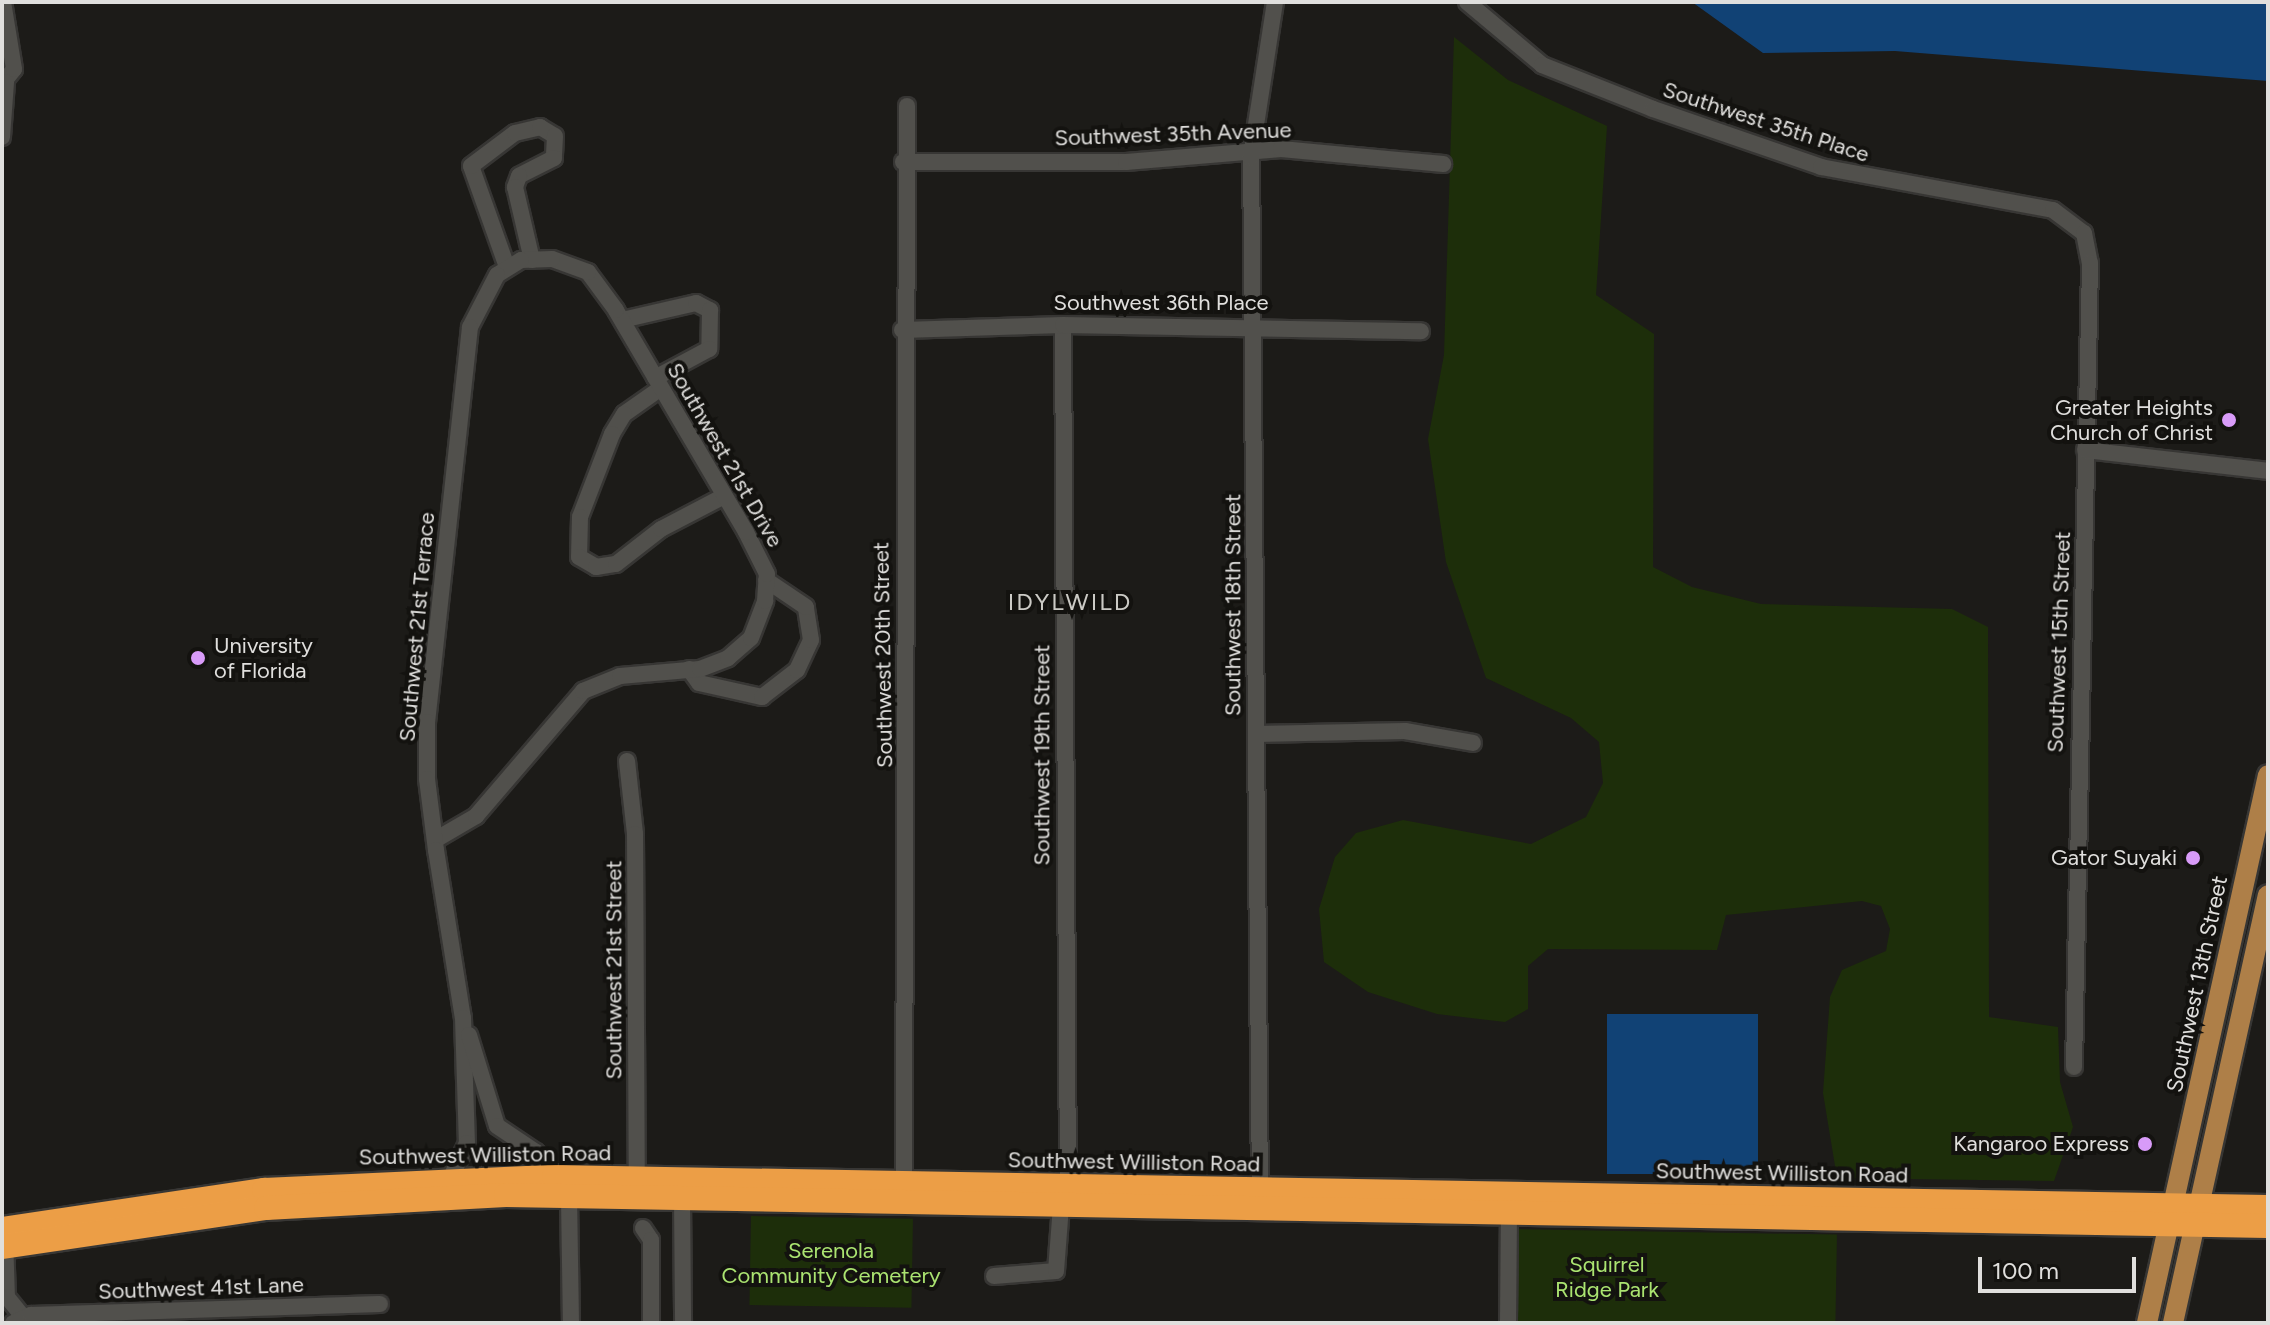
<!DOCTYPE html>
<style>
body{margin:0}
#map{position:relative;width:2270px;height:1325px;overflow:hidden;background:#1c1b18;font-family:Figtree,sans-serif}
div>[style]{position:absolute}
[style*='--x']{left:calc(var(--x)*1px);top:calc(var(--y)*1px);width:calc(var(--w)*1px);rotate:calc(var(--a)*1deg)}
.green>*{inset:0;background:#1d2e0a;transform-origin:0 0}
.water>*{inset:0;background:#114275;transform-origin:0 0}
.roads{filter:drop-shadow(2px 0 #373634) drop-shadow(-2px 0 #373634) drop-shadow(0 2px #373634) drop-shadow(0 -2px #373634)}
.minor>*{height:16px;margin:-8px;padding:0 8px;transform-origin:8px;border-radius:8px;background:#51504c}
.major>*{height:20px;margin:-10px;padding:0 10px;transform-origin:10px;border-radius:10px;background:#ae7f48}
.highway>*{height:24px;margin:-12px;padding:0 12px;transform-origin:12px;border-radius:12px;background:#ec9e46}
.dots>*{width:22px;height:22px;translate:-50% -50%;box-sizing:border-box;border:4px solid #13120f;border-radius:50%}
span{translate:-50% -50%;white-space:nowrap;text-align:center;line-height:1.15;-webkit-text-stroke:8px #13120f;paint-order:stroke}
.street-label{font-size:22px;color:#e0dfdd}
.poi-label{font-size:22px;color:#e0dfdd}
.right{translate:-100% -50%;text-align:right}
.left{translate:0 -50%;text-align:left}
.park-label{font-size:22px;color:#abe471}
.neighbourhood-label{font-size:24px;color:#cbcac5;letter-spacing:2px}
.frame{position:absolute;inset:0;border:4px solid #e0dfdd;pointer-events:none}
.scale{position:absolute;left:1978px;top:1257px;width:158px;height:36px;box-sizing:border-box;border:4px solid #e0dfdd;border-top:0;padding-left:10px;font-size:24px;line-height:28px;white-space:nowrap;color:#e0dfdd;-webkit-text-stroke:6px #13120f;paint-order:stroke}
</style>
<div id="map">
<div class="green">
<div style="clip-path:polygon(1454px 37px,1508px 80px,1607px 126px,1596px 295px,1654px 334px,1653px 567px,1692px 587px,1761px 604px,1952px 609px,1988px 627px,1989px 1017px,2058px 1027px,2060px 1082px,2073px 1127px,2054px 1181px,1837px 1178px,1823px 1093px,1830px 997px,1842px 970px,1886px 951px,1890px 929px,1881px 906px,1862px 901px,1726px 915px,1717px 950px,1548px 949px,1528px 966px,1528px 1009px,1505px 1022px,1437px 1014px,1368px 992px,1324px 962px,1319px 909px,1335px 857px,1356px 833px,1403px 820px,1531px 844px,1586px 817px,1603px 783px,1599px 742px,1571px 718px,1486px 678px,1446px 562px,1428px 439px,1444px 355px)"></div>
<div style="left:751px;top:1216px;width:162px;height:89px;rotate:1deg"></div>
<div style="left:1515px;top:1229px;width:322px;height:94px;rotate:1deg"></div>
</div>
<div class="water">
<div style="clip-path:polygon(1692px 2px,2268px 2px,2268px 81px,1895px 51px,1763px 53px)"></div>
<div style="left:1607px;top:1014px;width:151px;height:160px"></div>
</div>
<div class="roads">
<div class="minor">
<div style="--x:1467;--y:2;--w:98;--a:40"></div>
<div style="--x:1542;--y:65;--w:119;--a:21.6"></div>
<div style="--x:1653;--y:109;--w:178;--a:19"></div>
<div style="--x:1821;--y:167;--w:236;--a:10.5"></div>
<div style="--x:2053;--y:210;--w:39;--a:37"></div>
<div style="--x:2084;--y:233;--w:31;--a:79"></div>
<div style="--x:2090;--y:263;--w:804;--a:91.14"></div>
<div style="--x:2;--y:84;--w:19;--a:-51"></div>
<div style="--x:14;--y:69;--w:68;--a:-99.3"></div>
<div style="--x:2;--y:137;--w:55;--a:-85.8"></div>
<div style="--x:903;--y:162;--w:223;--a:0"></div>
<div style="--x:1126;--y:162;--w:156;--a:-4.8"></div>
<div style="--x:1281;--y:149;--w:163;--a:5.3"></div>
<div style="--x:507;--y:267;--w:107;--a:-109.6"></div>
<div style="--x:471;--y:166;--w:55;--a:-36.9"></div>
<div style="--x:515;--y:133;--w:26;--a:-13"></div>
<div style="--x:540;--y:127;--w:17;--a:31"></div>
<div style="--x:555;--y:136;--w:22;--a:93"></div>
<div style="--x:554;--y:158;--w:39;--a:153"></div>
<div style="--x:519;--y:176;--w:12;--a:110"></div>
<div style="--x:515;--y:187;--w:75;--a:76.9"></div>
<div style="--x:622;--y:320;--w:76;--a:-12.9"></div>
<div style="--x:696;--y:303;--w:16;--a:27"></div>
<div style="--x:710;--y:310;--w:39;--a:91"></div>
<div style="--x:709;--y:349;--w:61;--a:151.8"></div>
<div style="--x:1063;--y:325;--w:861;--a:89.67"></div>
<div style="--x:902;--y:330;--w:161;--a:-1.8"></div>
<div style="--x:1063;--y:325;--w:358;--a:1"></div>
<div style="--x:661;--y:388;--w:45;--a:144.9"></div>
<div style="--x:624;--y:414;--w:23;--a:121"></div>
<div style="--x:612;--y:434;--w:89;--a:111.1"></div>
<div style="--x:580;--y:517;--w:40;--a:91.4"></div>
<div style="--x:579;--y:557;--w:20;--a:30"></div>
<div style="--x:596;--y:567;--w:20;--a:-9"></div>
<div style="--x:616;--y:564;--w:57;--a:-37.9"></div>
<div style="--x:661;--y:529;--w:71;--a:-27.6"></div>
<div style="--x:2085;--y:450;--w:184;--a:6.5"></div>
<div style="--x:689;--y:669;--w:17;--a:54"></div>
<div style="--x:699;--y:683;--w:65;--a:12.5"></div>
<div style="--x:762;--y:697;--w:44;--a:-37.6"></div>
<div style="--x:797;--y:670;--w:33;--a:-65"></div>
<div style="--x:811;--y:640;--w:33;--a:-99"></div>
<div style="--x:806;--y:607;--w:48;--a:-146"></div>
<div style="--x:1256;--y:734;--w:149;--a:-1.2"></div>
<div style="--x:1405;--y:731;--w:69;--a:10"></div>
<div style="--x:627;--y:761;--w:73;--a:83.7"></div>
<div style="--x:635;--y:834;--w:345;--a:89.7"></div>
<div style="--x:435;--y:840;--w:48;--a:-30.3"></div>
<div style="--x:476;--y:816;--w:165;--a:-49.4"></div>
<div style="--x:583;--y:691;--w:40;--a:-22"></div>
<div style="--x:620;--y:676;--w:80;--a:-5"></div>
<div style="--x:700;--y:669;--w:30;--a:-21"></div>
<div style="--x:728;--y:658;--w:30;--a:-41"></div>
<div style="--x:751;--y:638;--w:40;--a:-69"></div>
<div style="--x:765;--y:601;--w:27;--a:-86"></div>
<div style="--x:767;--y:574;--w:47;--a:-116.6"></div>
<div style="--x:746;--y:532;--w:257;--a:-120.4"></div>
<div style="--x:616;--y:310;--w:47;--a:-126.4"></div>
<div style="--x:588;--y:272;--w:38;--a:-160"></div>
<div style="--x:552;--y:259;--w:31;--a:178"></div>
<div style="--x:521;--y:260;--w:28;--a:148"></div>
<div style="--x:497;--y:275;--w:59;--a:117.4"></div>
<div style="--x:470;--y:327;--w:397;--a:96.2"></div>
<div style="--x:427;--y:722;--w:57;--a:90"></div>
<div style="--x:427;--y:779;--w:72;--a:82.8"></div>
<div style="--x:436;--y:850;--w:170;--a:80.9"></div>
<div style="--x:463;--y:1018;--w:125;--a:88.2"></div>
<div style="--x:467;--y:1143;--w:40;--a:115"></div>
<div style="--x:469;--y:1035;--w:95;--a:72.9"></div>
<div style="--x:497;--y:1126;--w:47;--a:33.7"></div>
<div style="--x:536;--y:1152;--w:56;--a:53.7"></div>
<div style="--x:569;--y:1197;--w:126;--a:89.1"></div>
<div style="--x:904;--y:1190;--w:1084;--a:-89.84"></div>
<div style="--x:682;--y:1199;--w:124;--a:89.5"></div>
<div style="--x:1260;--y:1199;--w:1042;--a:-90.49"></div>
<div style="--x:1251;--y:157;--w:157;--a:-81.2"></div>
<div style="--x:643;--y:1228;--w:14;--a:56"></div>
<div style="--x:651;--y:1240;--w:83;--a:90"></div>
<div style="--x:5;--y:1238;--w:59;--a:88.1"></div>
<div style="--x:7;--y:1297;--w:26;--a:51"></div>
<div style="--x:994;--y:1276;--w:62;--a:-4.6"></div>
<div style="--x:1056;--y:1271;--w:65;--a:-85.6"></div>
<div style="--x:13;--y:1323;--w:20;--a:-24"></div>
<div style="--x:31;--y:1315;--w:349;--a:-1.8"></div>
<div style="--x:1508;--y:1323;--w:120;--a:-89.5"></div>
</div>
<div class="major">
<div style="--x:2147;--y:1323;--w:561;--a:-77.55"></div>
<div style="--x:2173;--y:1323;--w:438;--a:-77.5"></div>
</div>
<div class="highway">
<div style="--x:2;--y:1229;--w:265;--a:-8.5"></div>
<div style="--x:264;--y:1190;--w:290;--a:-2.6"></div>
<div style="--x:554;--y:1177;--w:1714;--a:1"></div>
<div style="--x:2;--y:1247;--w:267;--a:-8.4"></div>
<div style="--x:266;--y:1208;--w:240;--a:-3.1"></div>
<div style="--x:506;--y:1195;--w:1762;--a:1.01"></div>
</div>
</div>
<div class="dots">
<div style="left:2229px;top:420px;background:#d89bf8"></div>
<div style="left:198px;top:658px;background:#d89bf8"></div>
<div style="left:2193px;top:858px;background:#d89bf8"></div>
<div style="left:2145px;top:1144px;background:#d89bf8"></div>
</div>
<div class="street-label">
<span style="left:1766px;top:122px;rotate:18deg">Southwest 35th Place</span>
<span style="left:1173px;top:134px;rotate:-2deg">Southwest 35th Avenue</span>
<span style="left:1161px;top:303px">Southwest 36th Place</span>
<span style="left:725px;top:455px;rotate:60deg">Southwest 21st Drive</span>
<span style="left:1233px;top:605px;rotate:-90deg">Southwest 18th Street</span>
<span style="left:417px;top:627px;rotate:-85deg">Southwest 21st Terrace</span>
<span style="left:2059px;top:642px;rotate:-88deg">Southwest 15th Street</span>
<span style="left:883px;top:655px;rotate:-91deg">Southwest 20th Street</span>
<span style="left:1042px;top:755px;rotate:-90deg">Southwest 19th Street</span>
<span style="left:614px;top:970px;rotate:-90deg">Southwest 21st Street</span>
<span style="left:2197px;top:984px;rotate:-78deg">Southwest 13th Street</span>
<span style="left:485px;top:1155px;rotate:-1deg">Southwest Williston Road</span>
<span style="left:1134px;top:1162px;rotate:1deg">Southwest Williston Road</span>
<span style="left:1782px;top:1173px;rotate:1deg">Southwest Williston Road</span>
<span style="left:201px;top:1288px;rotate:-2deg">Southwest 41st Lane</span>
</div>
<div class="poi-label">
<span class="right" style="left:2213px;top:420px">Greater Heights<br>Church of Christ</span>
<span class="left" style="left:214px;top:658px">University<br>of Florida</span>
<span class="right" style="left:2177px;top:858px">Gator Suyaki</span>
<span class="right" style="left:2129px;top:1144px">Kangaroo Express</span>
</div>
<div class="park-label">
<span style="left:831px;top:1263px">Serenola<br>Community Cemetery</span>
<span style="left:1607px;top:1277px">Squirrel<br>Ridge Park</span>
</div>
<div class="neighbourhood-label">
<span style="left:1070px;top:602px">IDYLWILD</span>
</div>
<div class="frame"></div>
<div class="scale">100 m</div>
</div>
